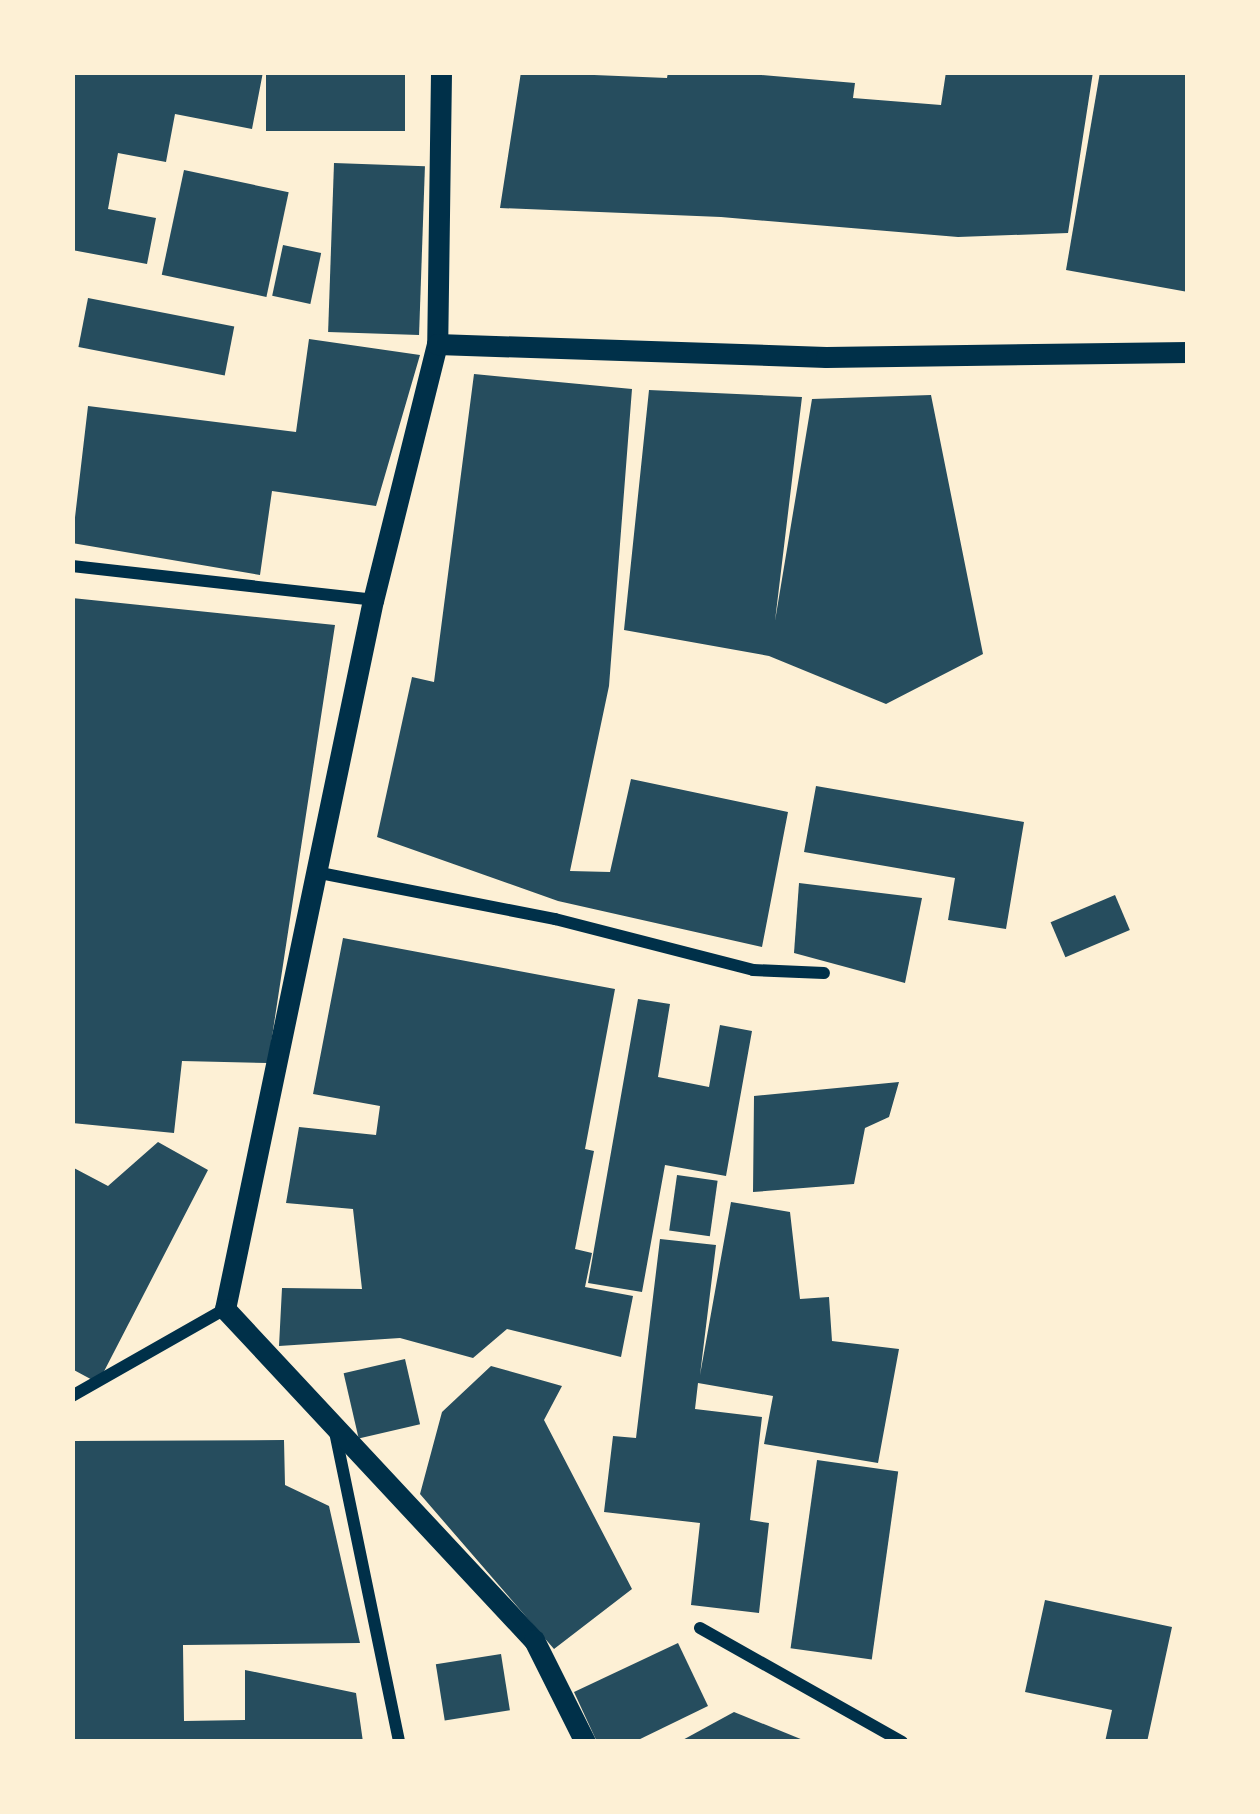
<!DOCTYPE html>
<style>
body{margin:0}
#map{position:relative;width:1260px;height:1814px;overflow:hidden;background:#fdf0d5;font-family:"Space Grotesk",sans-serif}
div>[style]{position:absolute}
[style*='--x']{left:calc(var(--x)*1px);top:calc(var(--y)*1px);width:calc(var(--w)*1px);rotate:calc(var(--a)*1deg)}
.building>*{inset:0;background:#264d5e;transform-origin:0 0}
.minor>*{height:12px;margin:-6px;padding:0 6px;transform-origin:6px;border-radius:6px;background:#003049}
.tertiary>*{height:21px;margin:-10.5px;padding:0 10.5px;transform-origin:10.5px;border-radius:10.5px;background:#003049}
span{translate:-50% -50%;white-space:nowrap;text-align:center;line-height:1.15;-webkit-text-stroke:12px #fdf0d5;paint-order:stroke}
.frame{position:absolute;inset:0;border:75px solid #fdf0d5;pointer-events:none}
</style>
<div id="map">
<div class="building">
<div style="clip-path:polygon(72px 72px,263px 72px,252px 129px,175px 114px,166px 162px,118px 153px,108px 209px,156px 218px,147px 264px,72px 250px)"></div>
<div style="left:266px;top:72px;width:139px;height:59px"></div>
<div style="clip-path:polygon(521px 72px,667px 78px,668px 72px,727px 72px,855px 83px,853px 98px,941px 105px,946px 72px,1093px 72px,1068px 233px,958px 237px,721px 217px,500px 208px)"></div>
<div style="clip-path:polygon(1100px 72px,1188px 72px,1188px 292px,1066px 270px)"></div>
<div style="left:334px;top:163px;width:91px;height:169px;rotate:2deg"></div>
<div style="left:184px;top:170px;width:107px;height:107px;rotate:12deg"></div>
<div style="left:283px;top:245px;width:39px;height:52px;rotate:12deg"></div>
<div style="left:88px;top:298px;width:149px;height:50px;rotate:11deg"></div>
<div style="clip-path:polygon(309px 339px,420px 355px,376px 506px,272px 491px,260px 575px,72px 543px,88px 406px,296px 432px)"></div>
<div style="clip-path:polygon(474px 374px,632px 389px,609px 686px,570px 871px,610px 872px,631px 779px,788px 812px,762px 947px,558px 901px,377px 837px,412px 677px,434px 682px)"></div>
<div style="clip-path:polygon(649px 390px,802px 397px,775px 621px,812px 399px,931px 395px,983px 654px,886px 704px,769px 656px,624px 630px)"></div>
<div style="clip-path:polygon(72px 598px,335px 625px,268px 1063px,182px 1061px,174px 1133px,72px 1123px)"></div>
<div style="clip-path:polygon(816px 786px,1024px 822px,1006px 929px,948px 920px,955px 878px,804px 852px)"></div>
<div style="clip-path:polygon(799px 883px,922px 898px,905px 983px,794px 953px)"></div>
<div style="left:1115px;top:895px;width:38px;height:70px;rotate:67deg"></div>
<div style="clip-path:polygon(343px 938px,615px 989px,585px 1149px,594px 1151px,575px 1249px,592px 1253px,585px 1287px,633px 1296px,621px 1357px,507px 1329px,473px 1358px,400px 1338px,279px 1346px,282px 1288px,362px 1289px,353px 1209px,286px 1203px,299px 1127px,376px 1135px,380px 1106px,313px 1094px)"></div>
<div style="clip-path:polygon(638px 999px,670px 1004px,658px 1077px,709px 1087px,720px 1025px,752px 1031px,726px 1176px,665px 1165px,642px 1292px,588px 1283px)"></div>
<div style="clip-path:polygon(899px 1082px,889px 1117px,865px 1128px,854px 1184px,753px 1192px,754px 1096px)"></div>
<div style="clip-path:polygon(158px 1142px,208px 1170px,98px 1383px,72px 1369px,72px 1167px,108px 1186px)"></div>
<div style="left:677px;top:1175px;width:41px;height:56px;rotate:8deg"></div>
<div style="clip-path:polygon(731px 1202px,790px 1212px,800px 1299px,829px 1297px,832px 1341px,899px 1349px,878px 1463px,764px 1444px,773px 1396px,698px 1383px,695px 1409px,762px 1417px,750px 1520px,769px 1523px,759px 1613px,691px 1605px,700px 1523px,604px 1512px,613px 1436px,636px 1438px,660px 1239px,716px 1245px,700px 1375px)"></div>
<div style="left:405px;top:1359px;width:67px;height:63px;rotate:77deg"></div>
<div style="clip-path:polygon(491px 1366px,562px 1386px,544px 1420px,632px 1589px,554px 1649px,420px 1494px,442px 1412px)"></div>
<div style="clip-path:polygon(284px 1440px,285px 1485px,329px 1506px,360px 1643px,183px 1645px,184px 1721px,245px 1720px,245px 1670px,356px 1693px,363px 1742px,72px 1742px,72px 1441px)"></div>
<div style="left:817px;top:1460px;width:82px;height:190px;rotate:8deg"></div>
<div style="clip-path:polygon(1045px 1600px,1172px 1627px,1147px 1742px,1105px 1742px,1112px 1710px,1025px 1692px)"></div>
<div style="clip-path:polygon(678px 1643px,708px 1706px,634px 1742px,597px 1742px,574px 1692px)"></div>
<div style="left:501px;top:1654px;width:57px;height:66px;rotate:81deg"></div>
<div style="clip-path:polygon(734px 1712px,808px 1742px,679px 1742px)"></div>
</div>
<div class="minor">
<div style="--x:72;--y:566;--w:303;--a:6.4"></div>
<div style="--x:315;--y:872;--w:245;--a:11.1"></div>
<div style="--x:555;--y:919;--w:204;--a:14.4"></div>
<div style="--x:753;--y:970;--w:71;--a:2.4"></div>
<div style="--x:72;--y:1396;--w:176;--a:-29.6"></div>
<div style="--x:335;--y:1432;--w:317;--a:78.3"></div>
<div style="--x:700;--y:1628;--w:232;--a:29.4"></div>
</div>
<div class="tertiary">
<div style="--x:441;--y:72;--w:272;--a:90.8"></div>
<div style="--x:437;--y:344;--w:264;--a:104"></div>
<div style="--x:373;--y:600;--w:724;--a:101.79"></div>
<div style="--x:225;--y:1309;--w:453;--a:47"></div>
<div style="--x:534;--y:1640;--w:114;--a:63.4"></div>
<div style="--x:437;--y:344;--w:389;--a:1.9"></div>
<div style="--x:826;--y:357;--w:362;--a:-0.8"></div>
</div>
<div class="frame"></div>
</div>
